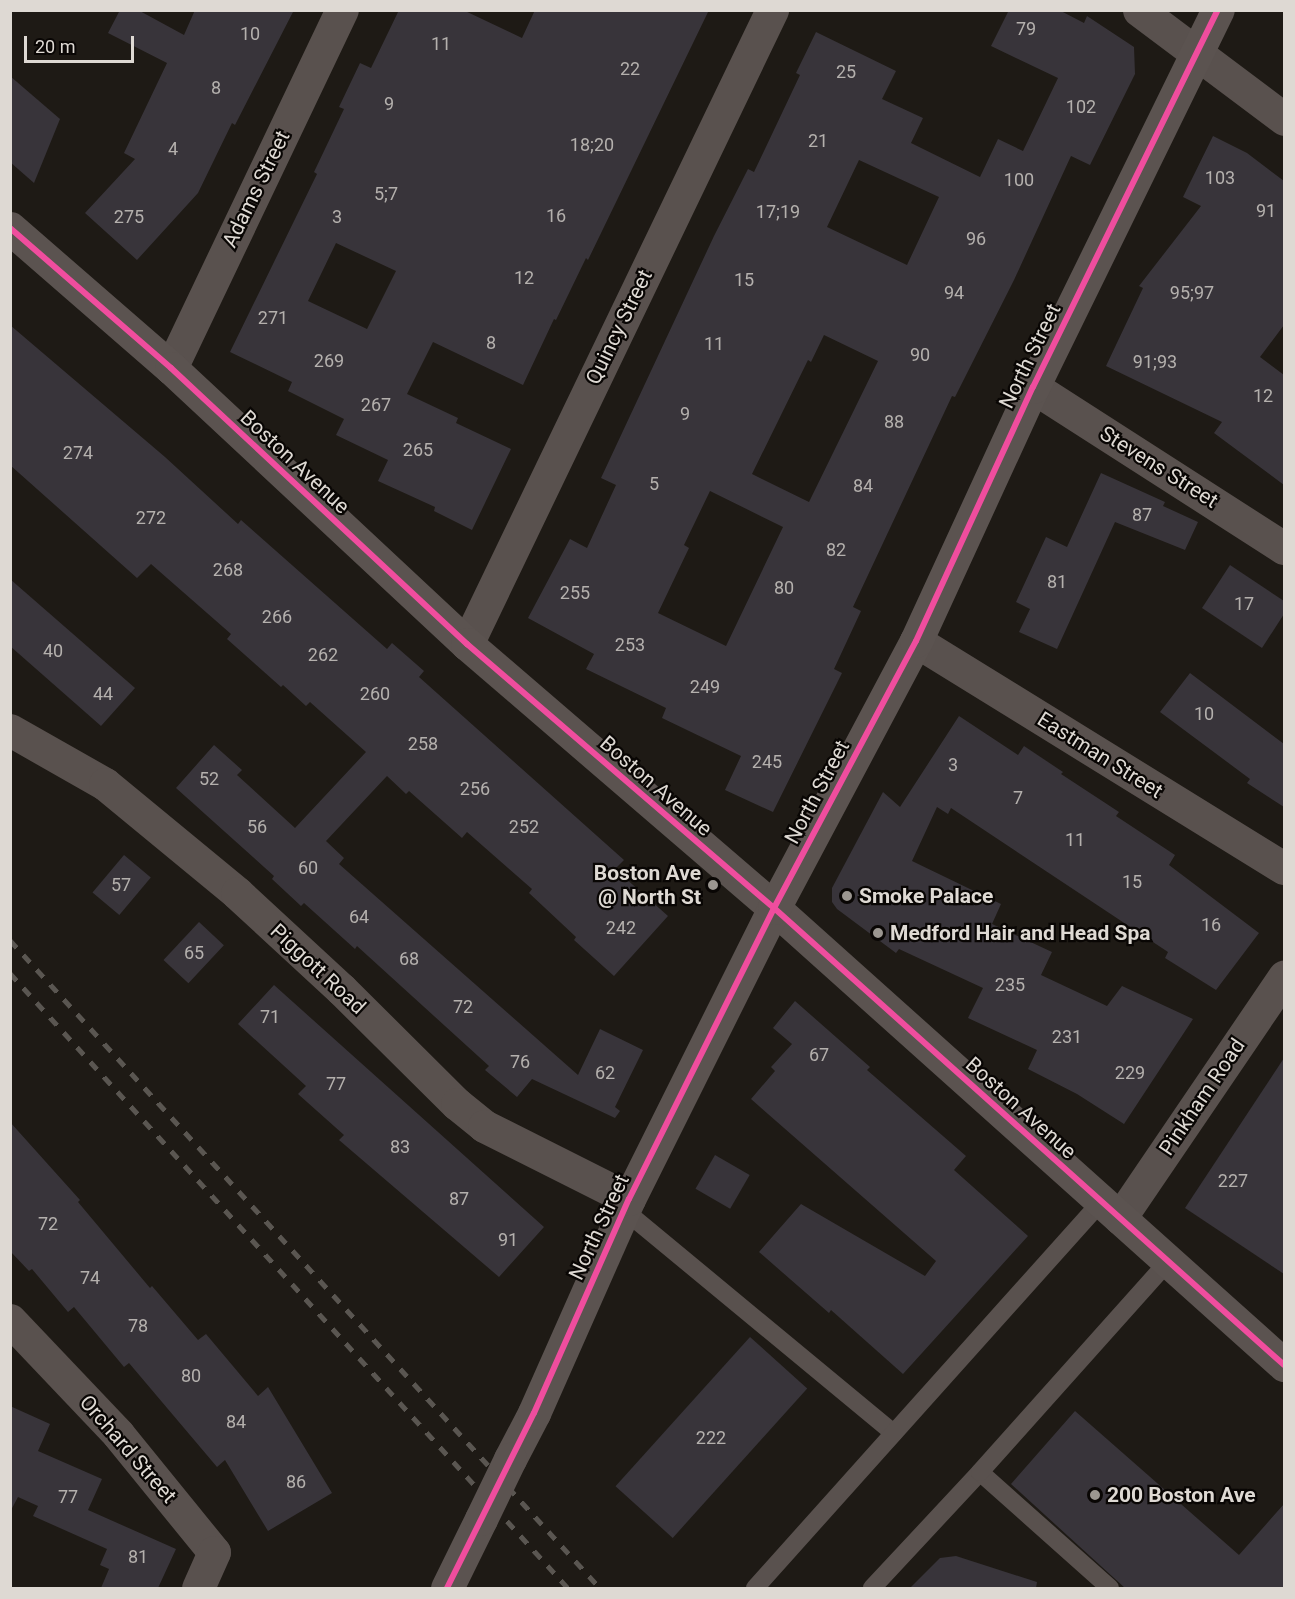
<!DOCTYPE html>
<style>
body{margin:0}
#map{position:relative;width:1295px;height:1599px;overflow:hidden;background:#1e1a15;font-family:Roboto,sans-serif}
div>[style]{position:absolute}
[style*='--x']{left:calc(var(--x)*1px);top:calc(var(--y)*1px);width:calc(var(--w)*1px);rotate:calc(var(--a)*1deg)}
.building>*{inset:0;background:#38343a;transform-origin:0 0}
.lane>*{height:18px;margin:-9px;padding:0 9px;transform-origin:9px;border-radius:9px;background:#59514e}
.street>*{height:33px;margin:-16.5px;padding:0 16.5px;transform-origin:16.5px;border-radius:16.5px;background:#59514e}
.secondary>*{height:33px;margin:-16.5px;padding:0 16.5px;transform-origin:16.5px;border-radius:16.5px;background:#5b5350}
.rail>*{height:4.5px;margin-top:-2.25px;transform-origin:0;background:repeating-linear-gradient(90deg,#5a5651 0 10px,transparent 0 20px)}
.secondary-bridge>*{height:33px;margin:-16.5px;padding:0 16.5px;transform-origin:16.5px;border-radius:16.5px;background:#5b5350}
.cycleway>*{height:6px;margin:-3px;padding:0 3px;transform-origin:3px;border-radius:3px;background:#ef4d9e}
.dots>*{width:16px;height:16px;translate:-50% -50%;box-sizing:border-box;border:3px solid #090604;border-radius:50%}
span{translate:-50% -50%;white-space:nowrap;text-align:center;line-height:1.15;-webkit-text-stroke:4.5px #090604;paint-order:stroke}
.number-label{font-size:18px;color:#b4b0ad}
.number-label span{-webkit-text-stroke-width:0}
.street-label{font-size:21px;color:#ded9d3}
.poi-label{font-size:21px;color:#ded9d3;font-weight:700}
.right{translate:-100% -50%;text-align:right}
.left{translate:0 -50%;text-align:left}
.frame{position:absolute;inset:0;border:12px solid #ded9d3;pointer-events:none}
.scale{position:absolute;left:24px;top:36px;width:110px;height:27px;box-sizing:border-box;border:3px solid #ded9d3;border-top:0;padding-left:8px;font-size:18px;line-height:21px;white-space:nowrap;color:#ded9d3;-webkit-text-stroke:4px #090604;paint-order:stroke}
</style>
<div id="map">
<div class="building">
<div style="clip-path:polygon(120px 10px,138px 10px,184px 35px,195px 10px,294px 10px,235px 125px,232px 123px,198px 193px,137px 260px,85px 213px,135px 159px,124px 153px,167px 63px,108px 33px)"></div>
<div style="clip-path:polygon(evenodd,399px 10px,463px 10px,522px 38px,535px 10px,709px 10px,588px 260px,586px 258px,556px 320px,554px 319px,523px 385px,433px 342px,407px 394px,458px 418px,456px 423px,511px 449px,472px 530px,434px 511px,435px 507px,378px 481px,388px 460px,336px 435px,344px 419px,288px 391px,292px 382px,230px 352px,317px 174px,314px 172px,344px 109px,339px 107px,360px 63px,371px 68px,399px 10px,336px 243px,396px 271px,367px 329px,308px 301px,336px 243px)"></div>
<div style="clip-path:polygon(evenodd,1009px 10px,1059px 10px,1084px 23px,1087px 16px,1134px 47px,1135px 74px,1090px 165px,1071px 156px,1014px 280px,955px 397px,952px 396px,853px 607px,861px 611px,834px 669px,842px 673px,773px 812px,725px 790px,741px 756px,662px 718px,666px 708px,586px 669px,594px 654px,528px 618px,570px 539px,587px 548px,616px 485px,601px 478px,714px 236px,748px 169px,754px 172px,800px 75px,796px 73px,816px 32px,896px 71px,882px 99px,923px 118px,911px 143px,980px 177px,998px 139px,1023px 151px,1058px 78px,991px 46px,1009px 10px,859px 160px,939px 197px,907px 265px,827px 227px,859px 160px,1009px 10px,824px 335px,878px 361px,809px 502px,752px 474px,808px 360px,811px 362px,824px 335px,1009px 10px,710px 491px,783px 527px,726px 646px,658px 613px,689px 548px,684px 545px,710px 491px)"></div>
<div style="clip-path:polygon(10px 76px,60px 119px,34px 183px,10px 162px)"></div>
<div style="clip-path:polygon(1213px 136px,1247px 153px,1284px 181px,1284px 325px,1260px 357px,1284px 375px,1284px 485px,1214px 433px,1222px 422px,1106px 366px,1143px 288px,1139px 286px,1201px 206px,1183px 197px)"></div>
<div style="clip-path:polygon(10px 325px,165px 457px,238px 524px,241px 520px,387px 649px,392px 643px,424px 671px,419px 677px,624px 860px,615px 869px,668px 916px,614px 976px,574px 940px,576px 937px,529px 893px,532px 889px,467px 832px,462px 838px,409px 791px,406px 794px,387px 776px,326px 841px,344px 858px,339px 864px,578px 1075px,600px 1029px,643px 1050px,615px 1107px,620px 1111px,615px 1118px,532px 1079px,517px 1097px,485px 1070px,489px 1066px,357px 946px,355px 949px,304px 903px,301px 906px,272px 879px,274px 876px,176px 788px,214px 745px,242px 770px,237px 775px,295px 828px,366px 752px,310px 702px,306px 706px,283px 685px,281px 687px,227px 639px,231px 634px,151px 564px,137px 578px,10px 465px)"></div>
<div style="clip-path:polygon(1101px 473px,1165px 502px,1163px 506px,1198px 522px,1185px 550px,1115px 522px,1057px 649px,1019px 632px,1030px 609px,1016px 602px,1046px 537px,1067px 547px)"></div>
<div style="clip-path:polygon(1230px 565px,1284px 601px,1284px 614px,1262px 648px,1202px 608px)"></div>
<div style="clip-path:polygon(10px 579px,135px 688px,101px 726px,10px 646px)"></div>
<div style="clip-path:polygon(1190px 673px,1284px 744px,1284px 807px,1247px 783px,1250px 779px,1160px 712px)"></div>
<div style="clip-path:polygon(959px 716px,1018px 755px,1024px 746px,1063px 772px,1061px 774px,1119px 812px,1116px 816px,1175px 855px,1169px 865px,1259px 933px,1216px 990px,1165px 958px,1168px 952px,951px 808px,948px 814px,937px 807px,912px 861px,1001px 904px,992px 924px,1052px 952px,1041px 975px,1107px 1006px,1122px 986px,1193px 1019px,1124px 1124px,1077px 1094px,1028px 1069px,1037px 1050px,968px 1018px,983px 988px,899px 949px,896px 953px,837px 909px,832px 902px,832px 888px,883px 792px,900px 807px)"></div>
<div style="left:124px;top:855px;width:35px;height:49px;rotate:40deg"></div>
<div style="left:199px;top:922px;width:34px;height:52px;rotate:43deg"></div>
<div style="clip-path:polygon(274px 985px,544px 1227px,499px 1277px,339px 1140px,344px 1135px,298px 1094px,306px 1086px,238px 1024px)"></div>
<div style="clip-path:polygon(795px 1001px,870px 1067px,867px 1070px,966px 1156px,954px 1170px,1028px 1236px,903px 1374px,831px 1310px,829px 1313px,759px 1252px,801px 1204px,925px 1276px,936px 1261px,751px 1099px,775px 1071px,771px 1067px,792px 1044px,773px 1028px)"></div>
<div style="clip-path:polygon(1284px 1058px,1284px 1274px,1185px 1208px)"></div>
<div style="clip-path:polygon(10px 1122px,80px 1200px,78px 1202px,150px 1288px,152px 1286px,198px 1340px,206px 1334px,258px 1396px,268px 1387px,332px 1493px,268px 1531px,225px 1460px,217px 1467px,129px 1363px,124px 1367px,74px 1307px,68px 1312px,32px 1269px,29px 1271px,10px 1251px)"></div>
<div style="left:715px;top:1155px;width:40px;height:39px;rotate:30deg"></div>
<div style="left:750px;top:1337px;width:77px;height:201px;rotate:42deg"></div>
<div style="clip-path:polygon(10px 1406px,50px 1424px,38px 1451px,102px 1479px,88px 1510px,176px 1549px,158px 1588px,101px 1588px,109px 1569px,100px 1565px,107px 1549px,33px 1516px,38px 1506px,18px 1497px,10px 1512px)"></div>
<div style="clip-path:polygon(1075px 1411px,1239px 1555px,1284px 1504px,1284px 1588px,1125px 1588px,1011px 1484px)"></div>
<div style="clip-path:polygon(956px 1556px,1037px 1582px,1036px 1588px,910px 1588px,940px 1558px)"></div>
</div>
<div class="lane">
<div style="--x:624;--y:1210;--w:350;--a:39.6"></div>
<div style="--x:755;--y:1588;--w:518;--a:-48.13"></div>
<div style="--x:872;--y:1588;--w:158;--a:-47"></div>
<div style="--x:1110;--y:1588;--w:174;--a:-138.3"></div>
<div style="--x:980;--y:1472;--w:282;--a:-48.2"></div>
</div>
<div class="street">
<div style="--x:1139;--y:10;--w:181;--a:36.9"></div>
<div style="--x:171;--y:368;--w:397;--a:-64.5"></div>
<div style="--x:1033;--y:387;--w:298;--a:32.7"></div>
<div style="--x:916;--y:641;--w:432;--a:31.7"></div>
<div style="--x:467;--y:644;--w:704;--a:-64.31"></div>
<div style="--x:10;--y:730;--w:109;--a:29.6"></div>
<div style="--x:105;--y:784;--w:171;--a:39.5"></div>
<div style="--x:237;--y:893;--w:142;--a:42.7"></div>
<div style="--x:341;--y:989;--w:163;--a:44.8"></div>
<div style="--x:457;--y:1104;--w:35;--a:39"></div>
<div style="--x:484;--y:1126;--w:162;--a:26.7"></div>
<div style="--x:1120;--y:1218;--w:292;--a:-55.8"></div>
<div style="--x:10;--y:1320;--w:157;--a:46.5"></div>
<div style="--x:118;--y:1434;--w:152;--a:50.9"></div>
<div style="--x:214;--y:1552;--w:39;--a:114"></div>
</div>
<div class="secondary">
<div style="--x:10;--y:228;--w:213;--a:41"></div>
<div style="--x:171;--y:368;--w:405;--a:43"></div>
<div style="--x:467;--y:644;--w:405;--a:40.7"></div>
<div style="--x:774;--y:908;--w:685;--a:41.86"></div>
<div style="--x:510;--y:1459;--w:52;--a:-62.4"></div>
<div style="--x:534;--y:1413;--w:234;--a:-66.1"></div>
<div style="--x:629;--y:1199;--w:325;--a:-63.5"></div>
<div style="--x:774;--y:908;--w:302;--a:-62"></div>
<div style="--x:916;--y:641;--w:280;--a:-65.3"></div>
<div style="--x:1033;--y:387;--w:420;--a:-63.9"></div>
<div style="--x:447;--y:1588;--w:77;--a:-63.8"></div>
</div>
<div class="rail">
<div style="--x:10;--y:940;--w:876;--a:47.68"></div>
<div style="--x:10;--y:973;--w:830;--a:47.78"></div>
</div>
<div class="secondary-bridge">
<div style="--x:481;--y:1519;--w:67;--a:-64.2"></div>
</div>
<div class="cycleway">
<div style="--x:10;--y:228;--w:213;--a:41"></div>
<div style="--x:171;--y:368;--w:405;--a:43"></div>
<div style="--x:467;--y:644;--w:405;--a:40.7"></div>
<div style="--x:774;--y:908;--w:685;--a:41.86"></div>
<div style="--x:447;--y:1588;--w:195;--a:-63.6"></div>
<div style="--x:534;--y:1413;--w:234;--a:-66.1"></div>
<div style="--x:629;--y:1199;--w:325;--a:-63.5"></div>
<div style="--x:774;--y:908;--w:302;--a:-62"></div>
<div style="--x:916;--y:641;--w:280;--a:-65.3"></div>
<div style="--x:1033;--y:387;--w:420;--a:-63.9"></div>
</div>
<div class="dots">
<div style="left:713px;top:885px;background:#9b9690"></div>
<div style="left:847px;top:896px;background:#9b9690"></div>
<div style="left:878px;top:933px;background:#9b9690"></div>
<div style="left:1095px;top:1495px;background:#9b9690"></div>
</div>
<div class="number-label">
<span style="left:1026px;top:29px">79</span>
<span style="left:250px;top:34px">10</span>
<span style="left:441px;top:44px">11</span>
<span style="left:630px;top:69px">22</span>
<span style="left:846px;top:72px">25</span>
<span style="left:216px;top:88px">8</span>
<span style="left:389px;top:104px">9</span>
<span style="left:1081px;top:107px">102</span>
<span style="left:818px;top:141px">21</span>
<span style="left:592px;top:145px">18;20</span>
<span style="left:173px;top:149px">4</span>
<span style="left:1220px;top:178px">103</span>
<span style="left:1019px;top:180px">100</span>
<span style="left:386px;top:194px">5;7</span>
<span style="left:1266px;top:211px">91</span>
<span style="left:778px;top:212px">17;19</span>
<span style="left:556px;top:216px">16</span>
<span style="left:129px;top:217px">275</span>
<span style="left:337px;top:217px">3</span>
<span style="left:976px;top:239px">96</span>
<span style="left:524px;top:278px">12</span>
<span style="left:744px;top:280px">15</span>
<span style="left:954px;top:293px">94</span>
<span style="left:1192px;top:293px">95;97</span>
<span style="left:273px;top:318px">271</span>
<span style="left:491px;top:343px">8</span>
<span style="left:714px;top:344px">11</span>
<span style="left:920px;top:355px">90</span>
<span style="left:329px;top:361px">269</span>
<span style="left:1155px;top:362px">91;93</span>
<span style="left:1263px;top:396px">12</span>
<span style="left:376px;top:405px">267</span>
<span style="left:685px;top:414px">9</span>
<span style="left:894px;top:422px">88</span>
<span style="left:418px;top:450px">265</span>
<span style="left:78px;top:453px">274</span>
<span style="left:654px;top:484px">5</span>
<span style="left:863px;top:486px">84</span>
<span style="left:1142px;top:515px">87</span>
<span style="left:151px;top:518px">272</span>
<span style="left:836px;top:550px">82</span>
<span style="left:228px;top:570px">268</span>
<span style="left:1057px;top:582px">81</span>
<span style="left:784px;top:588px">80</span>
<span style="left:575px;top:593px">255</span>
<span style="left:1244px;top:604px">17</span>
<span style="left:277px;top:617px">266</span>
<span style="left:630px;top:645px">253</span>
<span style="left:53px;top:651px">40</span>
<span style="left:323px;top:655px">262</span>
<span style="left:705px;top:687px">249</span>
<span style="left:103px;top:694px">44</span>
<span style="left:375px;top:694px">260</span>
<span style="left:1204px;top:714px">10</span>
<span style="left:423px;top:744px">258</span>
<span style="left:767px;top:762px">245</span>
<span style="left:953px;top:765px">3</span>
<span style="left:209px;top:779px">52</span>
<span style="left:475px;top:789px">256</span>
<span style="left:1018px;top:798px">7</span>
<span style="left:257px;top:827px">56</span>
<span style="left:524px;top:827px">252</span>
<span style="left:1075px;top:840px">11</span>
<span style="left:308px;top:868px">60</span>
<span style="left:1132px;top:882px">15</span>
<span style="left:121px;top:885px">57</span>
<span style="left:359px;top:917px">64</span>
<span style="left:1211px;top:925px">16</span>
<span style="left:621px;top:928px">242</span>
<span style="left:194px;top:953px">65</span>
<span style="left:409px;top:959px">68</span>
<span style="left:1010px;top:985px">235</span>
<span style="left:463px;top:1007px">72</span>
<span style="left:270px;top:1017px">71</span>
<span style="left:1067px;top:1037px">231</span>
<span style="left:819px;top:1055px">67</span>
<span style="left:520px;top:1062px">76</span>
<span style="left:605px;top:1073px">62</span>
<span style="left:1130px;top:1073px">229</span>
<span style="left:336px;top:1084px">77</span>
<span style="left:400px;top:1147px">83</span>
<span style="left:1233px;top:1181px">227</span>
<span style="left:459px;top:1199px">87</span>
<span style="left:48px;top:1224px">72</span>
<span style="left:508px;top:1240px">91</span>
<span style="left:90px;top:1278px">74</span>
<span style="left:138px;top:1326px">78</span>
<span style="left:191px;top:1376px">80</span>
<span style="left:236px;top:1422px">84</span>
<span style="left:711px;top:1438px">222</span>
<span style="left:296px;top:1482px">86</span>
<span style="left:68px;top:1497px">77</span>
<span style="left:138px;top:1557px">81</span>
</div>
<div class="street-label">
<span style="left:256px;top:189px;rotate:-64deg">Adams Street</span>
<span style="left:619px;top:327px;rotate:-64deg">Quincy Street</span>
<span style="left:1030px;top:356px;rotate:-64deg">North Street</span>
<span style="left:295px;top:462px;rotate:43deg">Boston Avenue</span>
<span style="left:1159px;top:467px;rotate:32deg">Stevens Street</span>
<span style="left:1100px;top:755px;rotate:32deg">Eastman Street</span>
<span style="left:656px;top:786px;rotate:41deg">Boston Avenue</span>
<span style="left:817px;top:792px;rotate:-62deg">North Street</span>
<span style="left:318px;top:969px;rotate:43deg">Piggott Road</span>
<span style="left:1202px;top:1097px;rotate:-56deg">Pinkham Road</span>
<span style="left:1021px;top:1108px;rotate:42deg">Boston Avenue</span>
<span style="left:599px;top:1227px;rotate:-65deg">North Street</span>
<span style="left:128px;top:1449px;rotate:49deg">Orchard Street</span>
</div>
<div class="poi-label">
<span class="right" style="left:701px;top:885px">Boston Ave<br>@ North St</span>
<span class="left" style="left:859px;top:896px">Smoke Palace</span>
<span class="left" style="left:890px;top:933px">Medford Hair and Head Spa</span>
<span class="left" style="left:1107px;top:1495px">200 Boston Ave</span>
</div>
<div class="frame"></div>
<div class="scale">20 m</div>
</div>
